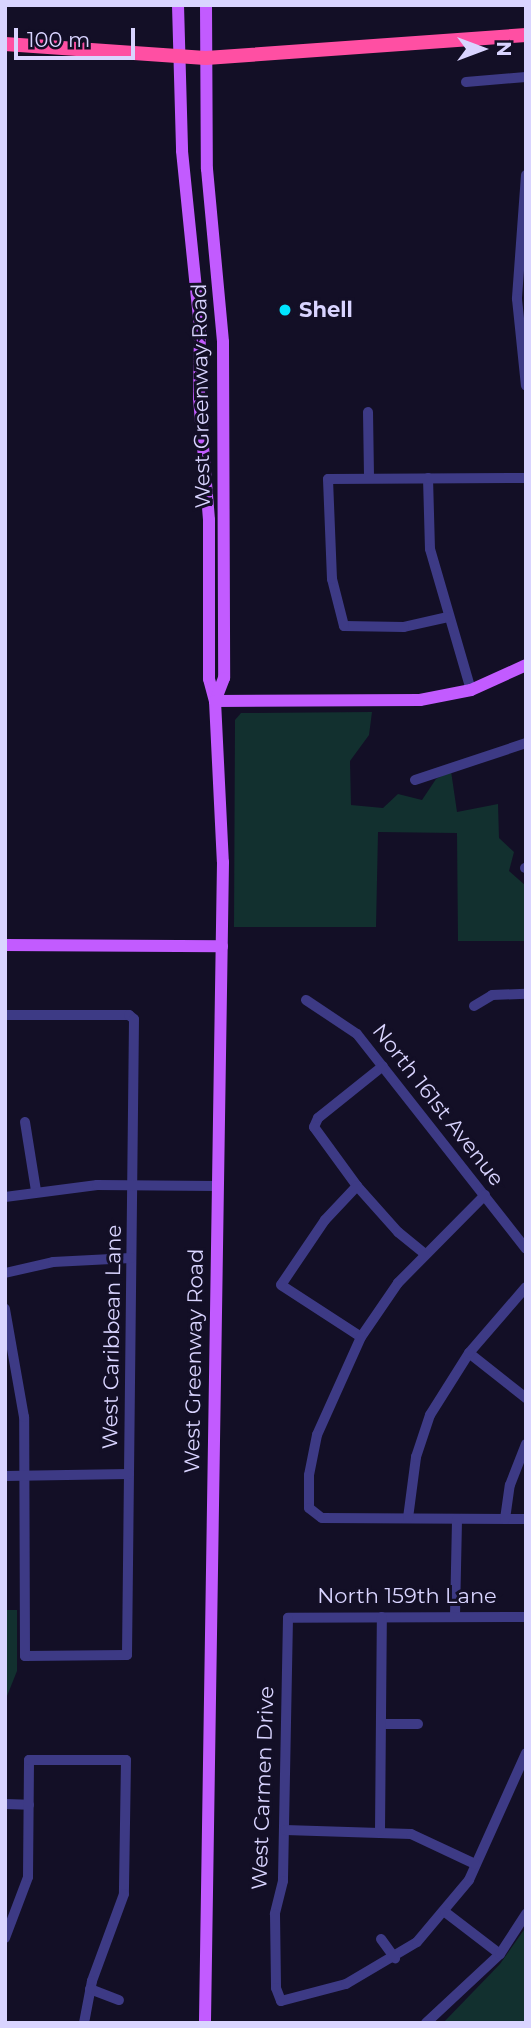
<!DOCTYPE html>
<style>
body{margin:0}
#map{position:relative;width:531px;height:2028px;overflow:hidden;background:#130f26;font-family:Montserrat,sans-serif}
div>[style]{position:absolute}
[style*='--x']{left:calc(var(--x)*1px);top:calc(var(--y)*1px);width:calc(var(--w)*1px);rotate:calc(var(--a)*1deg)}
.green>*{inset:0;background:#12302f}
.minor>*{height:10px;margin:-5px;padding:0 5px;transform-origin:5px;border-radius:5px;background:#3d3a85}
.major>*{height:12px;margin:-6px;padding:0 6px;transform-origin:6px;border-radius:6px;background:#c25bff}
.highway>*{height:14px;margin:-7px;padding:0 7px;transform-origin:7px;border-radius:7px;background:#ff4fa3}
.dots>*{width:19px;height:19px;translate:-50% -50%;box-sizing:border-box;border:4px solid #130f26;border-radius:50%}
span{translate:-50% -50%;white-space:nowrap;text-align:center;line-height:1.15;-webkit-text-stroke:6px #130f26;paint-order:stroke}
.poi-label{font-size:21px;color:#d9d4ff;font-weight:700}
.left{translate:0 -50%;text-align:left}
.street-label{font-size:21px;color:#d9d4ff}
.frame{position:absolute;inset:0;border:7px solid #d9d4ff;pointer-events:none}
.north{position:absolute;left:447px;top:14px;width:70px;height:70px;-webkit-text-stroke:5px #130f26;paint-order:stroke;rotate:90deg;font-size:19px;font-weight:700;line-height:28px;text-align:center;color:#d9d4ff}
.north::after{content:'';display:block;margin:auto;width:24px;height:32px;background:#d9d4ff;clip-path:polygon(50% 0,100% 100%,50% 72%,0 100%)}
.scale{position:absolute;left:14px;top:28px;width:121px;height:32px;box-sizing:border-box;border:4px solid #d9d4ff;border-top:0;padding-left:9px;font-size:21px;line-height:24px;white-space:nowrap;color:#d9d4ff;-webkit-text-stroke:5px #130f26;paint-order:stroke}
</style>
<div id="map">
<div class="green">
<div style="clip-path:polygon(372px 712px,369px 735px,350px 761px,351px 805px,383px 808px,398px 794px,422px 800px,436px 779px,451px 771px,457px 812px,498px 804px,499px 838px,514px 852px,509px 871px,526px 886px,526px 941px,458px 941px,457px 833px,378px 832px,376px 927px,234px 927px,235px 720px,241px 713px)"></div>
<div style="clip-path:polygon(5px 1610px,17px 1610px,17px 1671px,5px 1701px)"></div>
<div style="clip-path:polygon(526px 1927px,526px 2023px,443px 2023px,500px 1964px)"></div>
</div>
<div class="minor">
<div style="--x:466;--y:82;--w:60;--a:-4.8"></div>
<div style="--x:526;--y:175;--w:124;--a:94.2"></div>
<div style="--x:517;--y:299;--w:87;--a:84.1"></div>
<div style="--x:368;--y:412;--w:66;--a:89.1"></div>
<div style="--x:428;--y:478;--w:71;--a:88.4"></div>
<div style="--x:430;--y:549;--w:147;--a:73.8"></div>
<div style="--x:448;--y:617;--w:45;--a:167.2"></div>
<div style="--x:404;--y:627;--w:60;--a:-179"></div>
<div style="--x:344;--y:626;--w:49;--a:-104.3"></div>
<div style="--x:332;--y:579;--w:100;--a:-92.3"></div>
<div style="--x:328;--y:479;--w:198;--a:-0.3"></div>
<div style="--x:415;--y:780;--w:117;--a:-18.4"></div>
<div style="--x:525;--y:868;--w:1;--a:0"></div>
<div style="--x:306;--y:1000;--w:61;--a:33.7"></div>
<div style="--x:357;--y:1034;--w:273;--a:51.8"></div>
<div style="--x:474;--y:1006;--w:21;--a:-31"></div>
<div style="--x:492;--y:995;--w:34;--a:-2"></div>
<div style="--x:5;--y:1015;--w:124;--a:0"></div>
<div style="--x:129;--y:1015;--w:6;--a:39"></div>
<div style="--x:134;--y:1019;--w:636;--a:90.63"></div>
<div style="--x:127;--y:1655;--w:102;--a:179.4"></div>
<div style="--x:25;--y:1656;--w:239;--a:-90.2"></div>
<div style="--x:24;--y:1417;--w:110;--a:-100"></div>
<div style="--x:25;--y:1122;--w:70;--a:80.9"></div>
<div style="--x:314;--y:1127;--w:73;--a:53.9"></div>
<div style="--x:357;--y:1186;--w:62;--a:48.3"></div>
<div style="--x:398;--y:1232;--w:35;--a:39"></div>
<div style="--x:314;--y:1127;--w:10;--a:-66"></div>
<div style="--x:318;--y:1118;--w:83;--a:-38.7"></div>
<div style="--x:357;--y:1186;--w:47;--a:133.3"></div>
<div style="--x:325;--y:1220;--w:78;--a:124.1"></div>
<div style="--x:281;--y:1285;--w:95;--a:33"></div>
<div style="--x:485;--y:1195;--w:124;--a:134.7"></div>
<div style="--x:398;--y:1283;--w:65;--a:124.4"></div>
<div style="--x:361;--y:1337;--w:107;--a:114.2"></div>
<div style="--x:317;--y:1435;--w:41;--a:101.3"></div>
<div style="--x:309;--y:1475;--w:33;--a:90"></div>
<div style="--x:309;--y:1508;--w:16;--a:38"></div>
<div style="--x:322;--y:1518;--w:204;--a:0.3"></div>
<div style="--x:5;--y:1197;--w:93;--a:-7.4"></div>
<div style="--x:97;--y:1185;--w:119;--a:0.5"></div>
<div style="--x:5;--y:1273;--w:49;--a:-12.9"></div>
<div style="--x:53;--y:1262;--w:78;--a:-2.9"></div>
<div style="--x:469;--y:1353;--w:73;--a:38.3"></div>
<div style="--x:5;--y:1476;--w:124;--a:-0.9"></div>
<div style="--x:408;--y:1518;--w:62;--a:-82.5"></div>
<div style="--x:416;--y:1457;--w:44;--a:-71.6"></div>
<div style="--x:430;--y:1415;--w:73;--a:-57.8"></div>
<div style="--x:469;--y:1353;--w:87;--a:-49.2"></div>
<div style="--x:505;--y:1519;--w:34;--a:-82"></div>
<div style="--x:510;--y:1485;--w:44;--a:-68.7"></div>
<div style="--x:455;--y:1616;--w:97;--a:-88.8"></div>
<div style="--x:526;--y:1617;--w:238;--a:179.8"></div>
<div style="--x:288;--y:1618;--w:263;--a:91.1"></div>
<div style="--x:283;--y:1881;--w:34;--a:104"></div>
<div style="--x:275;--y:1914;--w:74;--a:89.2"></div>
<div style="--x:276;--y:1988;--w:14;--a:69"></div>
<div style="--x:281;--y:2001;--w:67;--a:-14.7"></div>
<div style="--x:346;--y:1984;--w:82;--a:-30.6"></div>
<div style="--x:417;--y:1942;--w:81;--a:-50"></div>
<div style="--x:469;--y:1880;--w:139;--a:-65.8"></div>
<div style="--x:381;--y:1724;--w:37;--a:0"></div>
<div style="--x:5;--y:1804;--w:24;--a:2"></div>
<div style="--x:285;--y:1830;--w:126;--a:1.8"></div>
<div style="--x:411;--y:1834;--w:71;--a:25.1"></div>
<div style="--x:380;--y:1831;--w:214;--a:-89.5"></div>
<div style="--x:445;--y:1912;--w:69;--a:37.4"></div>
<div style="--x:5;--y:1938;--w:65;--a:-69.3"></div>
<div style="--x:28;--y:1877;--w:117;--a:-89.5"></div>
<div style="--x:29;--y:1760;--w:97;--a:0"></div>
<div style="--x:126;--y:1760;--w:134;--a:90.9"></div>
<div style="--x:124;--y:1894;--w:93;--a:110.2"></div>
<div style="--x:92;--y:1981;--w:43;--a:100.8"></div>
<div style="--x:381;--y:1939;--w:24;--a:54"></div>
<div style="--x:90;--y:1989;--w:31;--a:21"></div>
<div style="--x:426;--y:2023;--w:101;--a:-43"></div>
<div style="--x:500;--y:1954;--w:48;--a:-57"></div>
</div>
<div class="major">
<div style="--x:178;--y:5;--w:146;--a:88.4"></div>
<div style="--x:182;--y:151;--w:177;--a:84.2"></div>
<div style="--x:200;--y:327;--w:71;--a:90.8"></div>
<div style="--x:199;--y:398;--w:122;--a:85.3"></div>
<div style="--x:209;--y:520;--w:159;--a:90"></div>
<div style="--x:209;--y:679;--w:23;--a:75"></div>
<div style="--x:215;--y:701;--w:161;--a:87.2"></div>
<div style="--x:223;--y:862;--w:1161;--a:90.89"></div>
<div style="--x:206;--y:5;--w:164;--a:89.7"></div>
<div style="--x:207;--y:169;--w:174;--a:84.7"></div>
<div style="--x:223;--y:342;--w:336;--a:89.8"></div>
<div style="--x:224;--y:678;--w:25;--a:111"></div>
<div style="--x:215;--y:701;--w:205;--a:-0.3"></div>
<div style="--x:420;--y:700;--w:52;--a:-11.1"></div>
<div style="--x:471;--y:690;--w:60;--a:-24.4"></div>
<div style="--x:5;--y:945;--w:217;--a:0.3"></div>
</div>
<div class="highway">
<div style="--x:5;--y:44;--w:201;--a:4"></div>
<div style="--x:206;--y:58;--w:321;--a:-4.1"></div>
</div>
<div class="dots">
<div style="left:285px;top:310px;background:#00e5ff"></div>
</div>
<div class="poi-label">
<span class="left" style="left:299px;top:310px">Shell</span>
</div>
<div class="street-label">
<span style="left:201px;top:396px;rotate:-91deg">West Greenway Road</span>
<span style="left:438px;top:1105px;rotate:52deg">North 161st Avenue</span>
<span style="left:112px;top:1337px;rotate:-89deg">West Caribbean Lane</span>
<span style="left:194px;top:1361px;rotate:-89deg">West Greenway Road</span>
<span style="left:407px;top:1596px">North 159th Lane</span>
<span style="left:263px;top:1788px;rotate:-88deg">West Carmen Drive</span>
</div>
<div class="frame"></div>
<div class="north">N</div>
<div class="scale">100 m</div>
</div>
